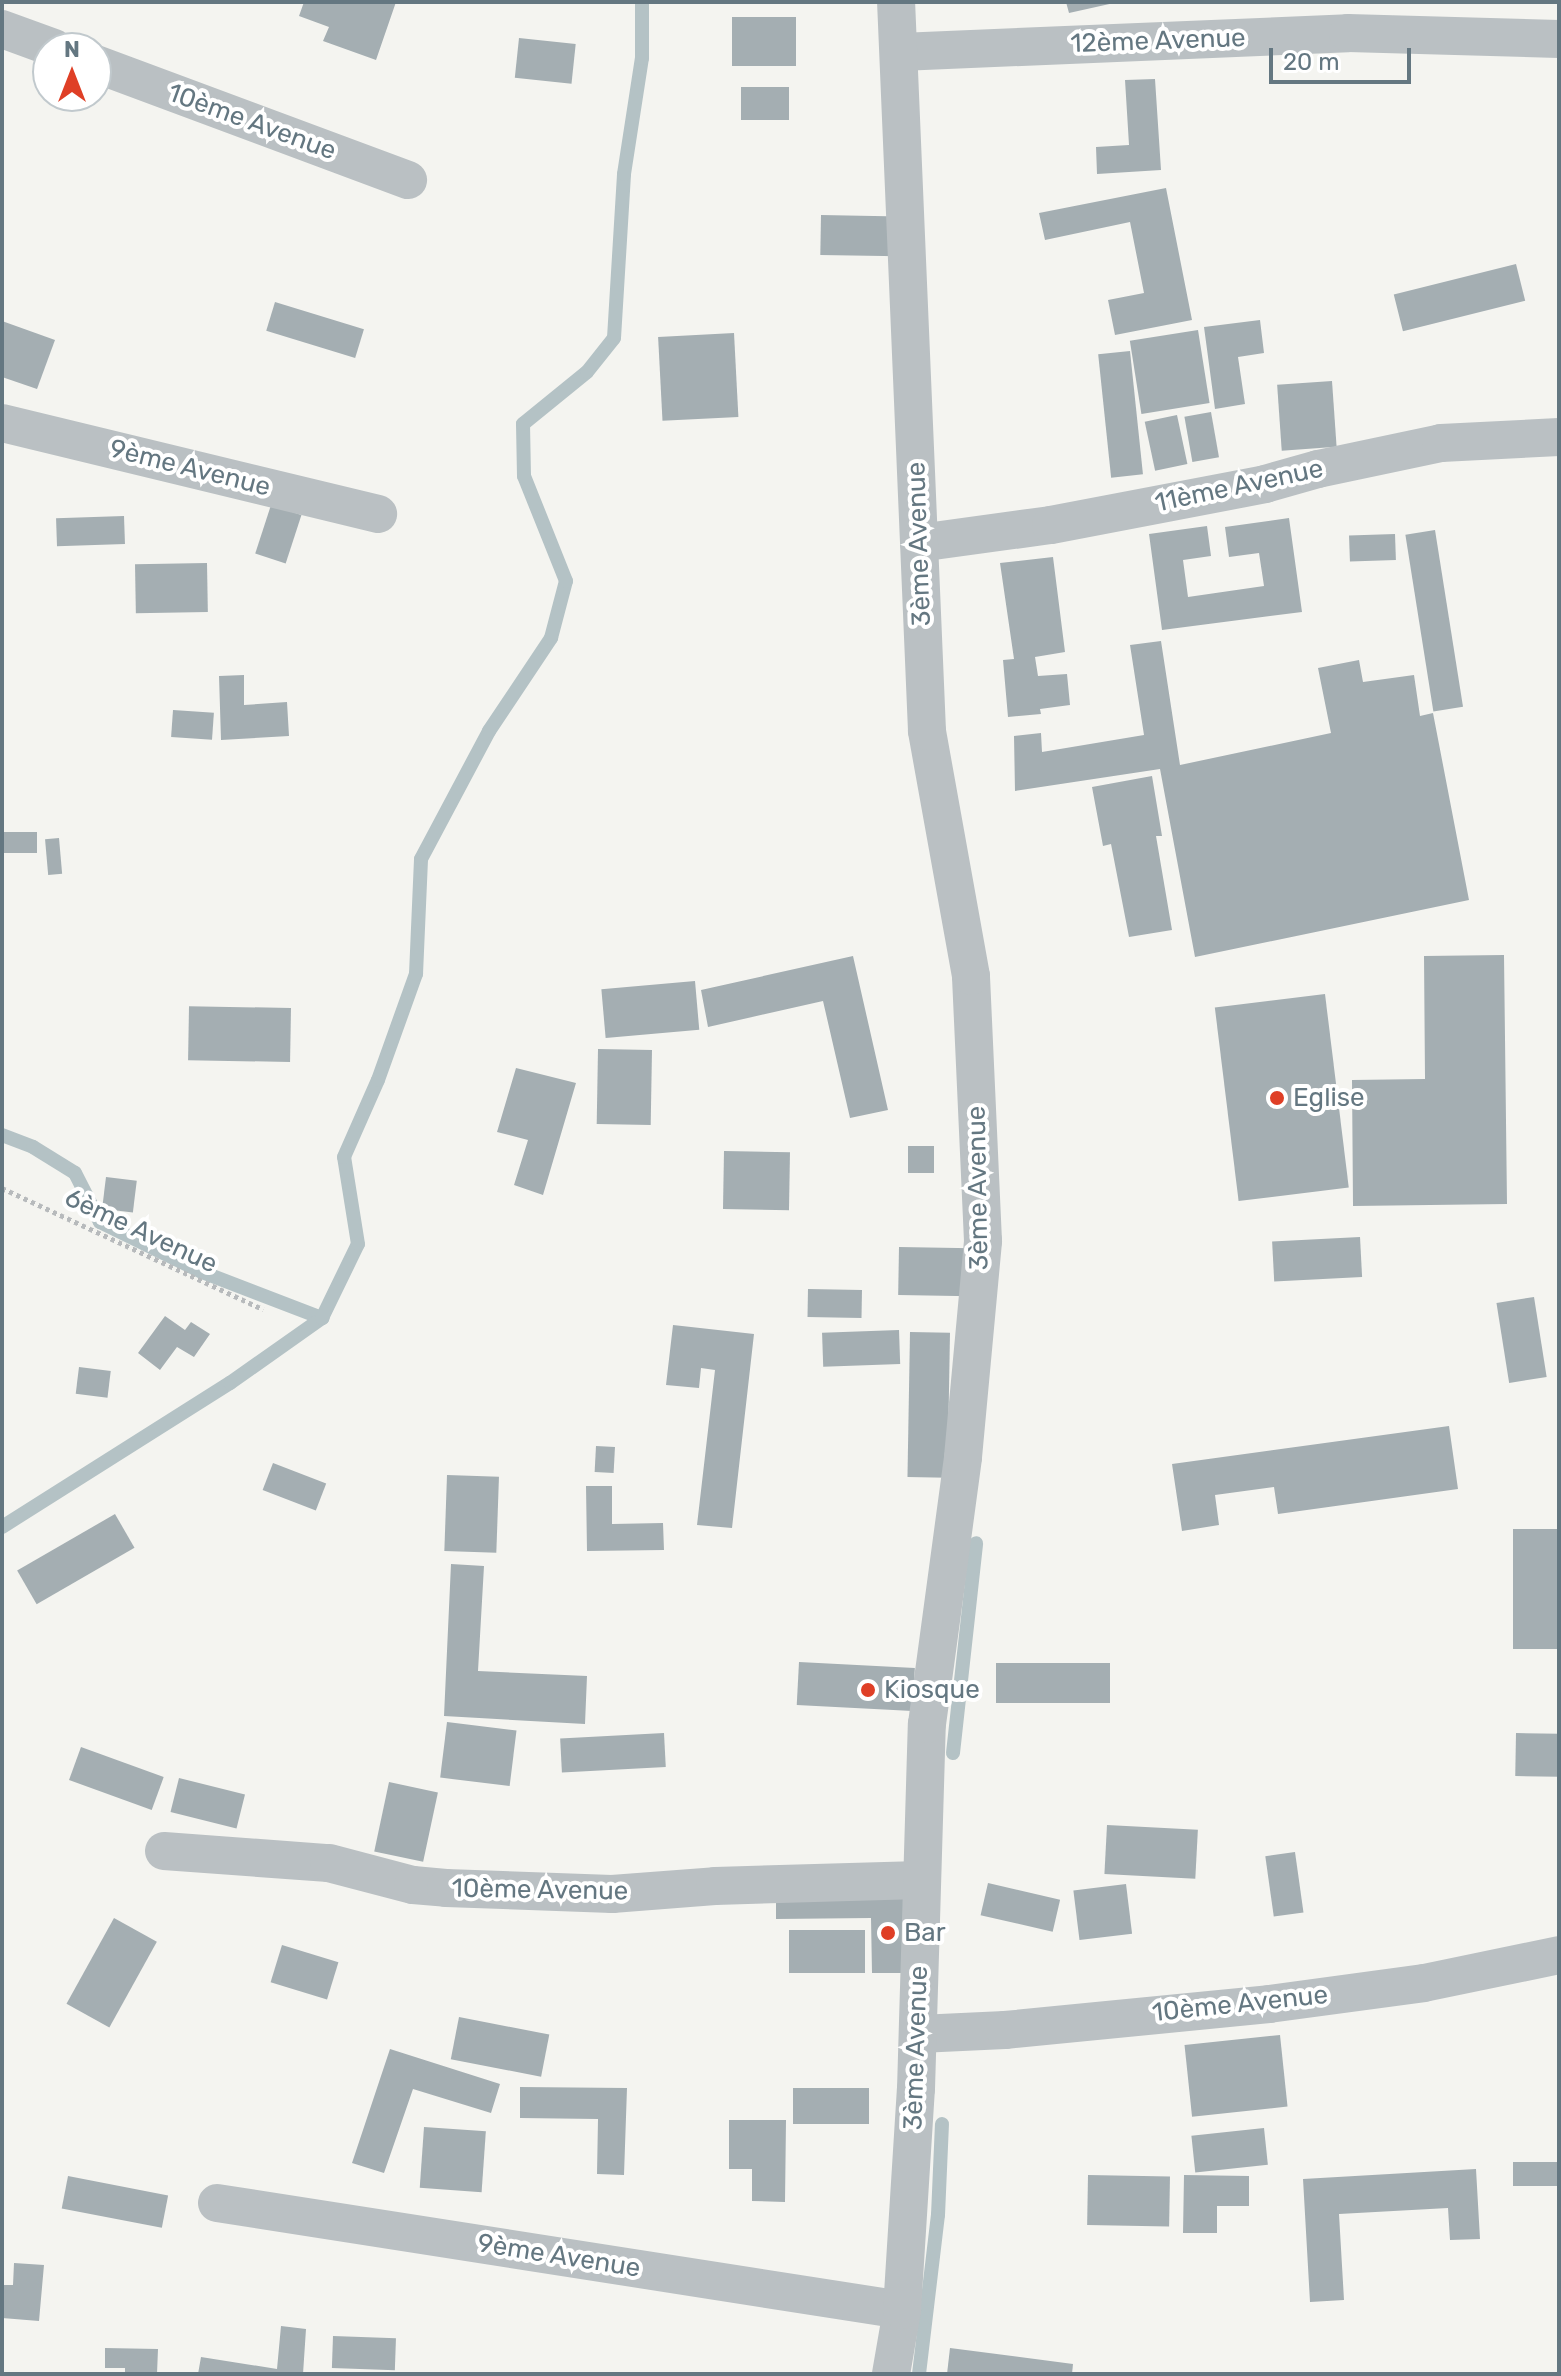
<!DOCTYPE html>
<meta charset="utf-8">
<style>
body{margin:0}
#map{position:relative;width:1561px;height:2376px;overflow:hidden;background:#f4f4f0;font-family:Rubik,sans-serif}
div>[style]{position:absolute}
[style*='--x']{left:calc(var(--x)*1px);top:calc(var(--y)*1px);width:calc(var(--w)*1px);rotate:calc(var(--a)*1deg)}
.stream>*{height:14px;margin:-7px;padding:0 7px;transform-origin:7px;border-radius:7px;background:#b4c2c5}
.building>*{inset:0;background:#a4aeb2;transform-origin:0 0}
.path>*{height:5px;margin-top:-2.5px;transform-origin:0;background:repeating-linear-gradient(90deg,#b7babc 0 4px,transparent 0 8px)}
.street>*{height:38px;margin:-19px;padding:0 19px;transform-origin:19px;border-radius:19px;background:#bac0c3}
.dots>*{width:22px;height:22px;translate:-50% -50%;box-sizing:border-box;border:4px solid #fff;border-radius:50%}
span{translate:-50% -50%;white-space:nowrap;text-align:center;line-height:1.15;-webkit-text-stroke:8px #fff;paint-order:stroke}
.street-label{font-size:26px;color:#647781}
.poi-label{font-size:26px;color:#647781}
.left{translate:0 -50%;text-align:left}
.frame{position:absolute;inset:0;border:4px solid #647781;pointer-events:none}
.north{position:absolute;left:32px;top:32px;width:80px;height:80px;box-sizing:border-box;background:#fff;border:2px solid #c1c9cd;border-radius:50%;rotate:0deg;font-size:22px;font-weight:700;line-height:32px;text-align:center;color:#647781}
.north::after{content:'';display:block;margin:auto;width:28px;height:36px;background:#df3f26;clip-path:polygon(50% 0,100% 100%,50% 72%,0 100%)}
.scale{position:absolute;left:1269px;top:48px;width:142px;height:36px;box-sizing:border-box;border:4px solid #647781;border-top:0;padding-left:10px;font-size:24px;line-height:28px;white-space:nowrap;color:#647781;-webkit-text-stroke:6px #fff;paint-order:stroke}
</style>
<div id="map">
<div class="stream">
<div style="--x:2;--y:1135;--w:33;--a:21"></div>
<div style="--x:33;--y:1147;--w:49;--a:31.8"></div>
<div style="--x:75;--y:1173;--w:55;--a:63"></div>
<div style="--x:100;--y:1222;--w:114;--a:26.1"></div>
<div style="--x:202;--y:1272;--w:129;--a:21"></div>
<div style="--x:2;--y:1527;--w:270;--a:-32.3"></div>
<div style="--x:230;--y:1383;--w:113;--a:-35.2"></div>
<div style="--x:322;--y:1318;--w:82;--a:-64.1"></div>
<div style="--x:358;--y:1244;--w:88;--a:-99.1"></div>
<div style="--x:344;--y:1157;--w:84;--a:-66.2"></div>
<div style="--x:378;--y:1080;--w:113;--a:-70.3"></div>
<div style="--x:416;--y:974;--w:115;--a:-87.5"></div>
<div style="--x:421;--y:859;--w:145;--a:-62"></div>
<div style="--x:489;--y:731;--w:112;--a:-56.3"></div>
<div style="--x:551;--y:638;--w:59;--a:-75.3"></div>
<div style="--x:566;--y:581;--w:113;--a:-111.8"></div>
<div style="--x:524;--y:476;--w:52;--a:-91.1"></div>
<div style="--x:523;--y:424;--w:82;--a:-39.1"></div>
<div style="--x:587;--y:372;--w:43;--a:-51.5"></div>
<div style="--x:614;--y:338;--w:164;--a:-86.5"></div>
<div style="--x:624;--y:174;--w:117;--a:-81.2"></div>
<div style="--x:642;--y:58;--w:56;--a:-90"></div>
<div style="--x:953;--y:1753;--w:211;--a:-83.7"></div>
<div style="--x:919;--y:2374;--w:160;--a:-83.2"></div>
<div style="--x:938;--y:2215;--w:91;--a:-87.5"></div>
</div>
<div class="building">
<div style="clip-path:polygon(304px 2px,396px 2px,376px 60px,323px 41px,329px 27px,299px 16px)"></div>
<div style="clip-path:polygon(1066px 2px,1114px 2px,1114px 3px,1069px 13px)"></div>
<div style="left:732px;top:17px;width:64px;height:49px"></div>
<div style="left:519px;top:38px;width:57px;height:40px;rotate:6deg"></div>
<div style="clip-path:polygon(1155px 79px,1161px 170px,1097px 174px,1096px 147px,1129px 145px,1125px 80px)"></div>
<div style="left:741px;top:87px;width:48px;height:33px"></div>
<div style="clip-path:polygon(1166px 188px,1192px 320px,1115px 335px,1108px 300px,1144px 293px,1130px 222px,1045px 240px,1039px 213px)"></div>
<div style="left:821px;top:215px;width:79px;height:40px;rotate:1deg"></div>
<div style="left:1516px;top:264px;width:38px;height:126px;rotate:76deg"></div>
<div style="left:275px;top:302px;width:93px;height:30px;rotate:17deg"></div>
<div style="clip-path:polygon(1260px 320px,1264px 353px,1238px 357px,1245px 404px,1215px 409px,1204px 327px)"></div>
<div style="clip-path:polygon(2px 321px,55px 340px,37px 389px,2px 377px)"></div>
<div style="left:1198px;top:330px;width:74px;height:69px;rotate:81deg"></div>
<div style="left:734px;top:333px;width:84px;height:76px;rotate:87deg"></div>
<div style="left:1130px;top:351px;width:124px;height:32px;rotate:84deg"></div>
<div style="left:1332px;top:381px;width:66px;height:55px;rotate:86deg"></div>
<div style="left:1211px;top:412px;width:46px;height:27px;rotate:80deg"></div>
<div style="left:1177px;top:415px;width:50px;height:33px;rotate:78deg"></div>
<div style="left:271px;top:505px;width:32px;height:51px;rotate:18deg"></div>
<div style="left:124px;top:516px;width:28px;height:68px;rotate:88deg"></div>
<div style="clip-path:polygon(1289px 518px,1302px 612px,1162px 630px,1149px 534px,1207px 526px,1211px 556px,1183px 560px,1188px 597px,1264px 586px,1259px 553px,1229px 557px,1225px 527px)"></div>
<div style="left:1435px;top:530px;width:179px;height:30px;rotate:81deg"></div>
<div style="left:1395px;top:534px;width:26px;height:46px;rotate:88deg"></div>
<div style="clip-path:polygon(1053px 557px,1065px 652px,1035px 657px,1038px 676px,1067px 674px,1070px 705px,1040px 709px,1041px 714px,1008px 717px,1003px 660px,1014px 659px,1000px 563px)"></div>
<div style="left:207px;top:563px;width:49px;height:72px;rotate:89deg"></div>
<div style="clip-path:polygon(1161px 641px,1180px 765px,1331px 733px,1318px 668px,1359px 660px,1363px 682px,1414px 675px,1420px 716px,1433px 713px,1469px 900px,1195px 957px,1160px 769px,1015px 791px,1014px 736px,1041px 733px,1042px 752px,1144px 735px,1130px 645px)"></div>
<div style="clip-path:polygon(244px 675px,244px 705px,287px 702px,289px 736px,221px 740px,219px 676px)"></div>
<div style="left:173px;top:710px;width:41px;height:27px;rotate:4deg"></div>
<div style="clip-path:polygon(1152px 776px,1162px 836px,1156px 836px,1172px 930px,1129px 937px,1111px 844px,1103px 846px,1092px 787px)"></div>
<div style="left:2px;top:832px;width:35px;height:21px"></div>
<div style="left:59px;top:838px;width:36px;height:14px;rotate:85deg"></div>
<div style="clip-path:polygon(1504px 955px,1507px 1204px,1353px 1206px,1352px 1080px,1425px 1079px,1424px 956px)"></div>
<div style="clip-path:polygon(853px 956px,888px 1110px,850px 1118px,823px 1001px,708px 1027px,701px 990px)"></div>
<div style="left:695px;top:981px;width:49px;height:94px;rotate:85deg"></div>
<div style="left:1325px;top:994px;width:195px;height:111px;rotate:83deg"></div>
<div style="left:291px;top:1008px;width:54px;height:102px;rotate:91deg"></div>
<div style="left:652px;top:1050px;width:75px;height:54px;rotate:91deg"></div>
<div style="clip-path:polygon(516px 1068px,576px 1083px,543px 1195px,514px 1185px,528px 1140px,497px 1132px)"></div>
<div style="left:908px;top:1146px;width:26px;height:27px"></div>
<div style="left:724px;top:1151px;width:66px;height:58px;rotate:1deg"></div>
<div style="left:106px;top:1177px;width:31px;height:32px;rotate:7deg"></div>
<div style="left:1360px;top:1237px;width:40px;height:88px;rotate:87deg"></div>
<div style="left:899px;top:1247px;width:73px;height:48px;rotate:1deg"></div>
<div style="left:808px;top:1289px;width:54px;height:28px;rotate:1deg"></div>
<div style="left:1534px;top:1297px;width:81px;height:38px;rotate:81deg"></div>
<div style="clip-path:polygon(165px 1316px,185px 1330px,191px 1322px,210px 1334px,194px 1357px,177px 1347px,160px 1370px,138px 1353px)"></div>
<div style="clip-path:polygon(673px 1325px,754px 1334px,732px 1528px,697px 1525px,715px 1370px,701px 1368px,699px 1388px,666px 1385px)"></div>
<div style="left:899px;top:1330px;width:34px;height:77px;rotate:88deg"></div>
<div style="left:910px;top:1332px;width:40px;height:145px;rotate:1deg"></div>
<div style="left:79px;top:1367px;width:32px;height:27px;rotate:7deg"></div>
<div style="clip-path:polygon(1449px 1426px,1458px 1489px,1278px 1514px,1274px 1487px,1215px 1495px,1219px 1525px,1182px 1531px,1172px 1464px)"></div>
<div style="left:596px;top:1446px;width:19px;height:26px;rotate:3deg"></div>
<div style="left:273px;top:1463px;width:57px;height:29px;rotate:21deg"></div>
<div style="left:447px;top:1475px;width:52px;height:76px;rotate:2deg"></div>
<div style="clip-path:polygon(586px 1486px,612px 1486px,612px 1524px,663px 1523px,664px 1550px,587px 1551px)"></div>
<div style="left:115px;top:1514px;width:39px;height:113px;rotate:60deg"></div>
<div style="left:1513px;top:1529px;width:46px;height:120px"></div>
<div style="clip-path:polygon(451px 1564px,484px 1566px,478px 1671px,587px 1676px,585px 1724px,444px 1716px)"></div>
<div style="left:799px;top:1662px;width:116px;height:43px;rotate:3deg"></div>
<div style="left:996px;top:1663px;width:114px;height:40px"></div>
<div style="left:447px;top:1722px;width:70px;height:56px;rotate:7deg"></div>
<div style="left:664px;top:1733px;width:34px;height:104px;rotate:87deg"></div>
<div style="left:1516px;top:1733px;width:43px;height:43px;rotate:1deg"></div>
<div style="left:81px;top:1747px;width:88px;height:35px;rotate:20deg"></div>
<div style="left:179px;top:1778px;width:68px;height:35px;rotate:14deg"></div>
<div style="left:389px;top:1782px;width:50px;height:71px;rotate:12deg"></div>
<div style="left:1107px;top:1825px;width:91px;height:49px;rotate:3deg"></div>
<div style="left:1295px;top:1852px;width:61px;height:30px;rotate:82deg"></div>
<div style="left:988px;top:1883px;width:74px;height:33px;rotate:13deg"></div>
<div style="left:1126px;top:1884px;width:50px;height:53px;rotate:83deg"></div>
<div style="clip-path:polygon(907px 1887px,908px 1973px,872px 1973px,871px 1918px,776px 1919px,776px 1888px)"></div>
<div style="left:114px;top:1918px;width:49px;height:98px;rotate:29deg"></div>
<div style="left:789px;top:1930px;width:76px;height:43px"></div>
<div style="left:282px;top:1945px;width:59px;height:39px;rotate:17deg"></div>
<div style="left:459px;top:2017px;width:92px;height:43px;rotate:11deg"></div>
<div style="left:1280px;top:2035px;width:72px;height:96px;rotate:84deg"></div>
<div style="clip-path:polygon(390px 2049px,500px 2084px,491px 2113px,413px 2089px,384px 2173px,352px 2163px)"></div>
<div style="clip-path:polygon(520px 2087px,627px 2088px,624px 2175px,597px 2174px,598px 2119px,520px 2118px)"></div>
<div style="left:869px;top:2088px;width:36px;height:76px;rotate:90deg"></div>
<div style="clip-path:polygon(729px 2120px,786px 2120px,785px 2202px,752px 2201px,752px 2169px,729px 2169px)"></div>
<div style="left:424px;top:2127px;width:62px;height:61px;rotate:4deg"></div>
<div style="left:1264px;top:2128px;width:37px;height:73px;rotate:84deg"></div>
<div style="left:1559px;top:2162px;width:24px;height:46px;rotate:90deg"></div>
<div style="clip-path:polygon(1476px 2169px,1480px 2239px,1450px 2240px,1448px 2208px,1339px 2214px,1344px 2300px,1310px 2302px,1303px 2179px)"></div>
<div style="left:1088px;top:2175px;width:82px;height:50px;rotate:1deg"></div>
<div style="clip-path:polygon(1184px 2175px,1249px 2176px,1249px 2206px,1217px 2206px,1217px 2233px,1183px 2233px)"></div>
<div style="left:68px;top:2176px;width:102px;height:33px;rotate:11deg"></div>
<div style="clip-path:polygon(14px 2263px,44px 2265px,39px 2321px,2px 2318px,2px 2285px,13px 2285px)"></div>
<div style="clip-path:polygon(281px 2326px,306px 2329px,303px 2374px,198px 2374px,201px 2357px,277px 2369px)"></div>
<div style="left:333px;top:2336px;width:63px;height:32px;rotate:2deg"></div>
<div style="clip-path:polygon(105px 2348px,158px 2349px,157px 2374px,125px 2374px,125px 2368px,105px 2368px)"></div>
<div style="clip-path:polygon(950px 2348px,1073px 2364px,1072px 2374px,947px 2374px)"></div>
</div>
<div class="path">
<div style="--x:2;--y:1188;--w:288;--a:24.9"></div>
</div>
<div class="street">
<div style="--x:2;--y:29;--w:55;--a:20.1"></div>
<div style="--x:900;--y:52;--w:448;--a:-2.4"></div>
<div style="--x:1348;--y:33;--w:211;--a:1.6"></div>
<div style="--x:96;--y:64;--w:333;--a:20.4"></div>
<div style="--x:2;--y:423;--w:387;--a:13.6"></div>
<div style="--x:919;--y:543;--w:133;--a:-7.8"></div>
<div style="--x:1051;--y:525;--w:218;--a:-10.8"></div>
<div style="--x:1265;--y:484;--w:55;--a:-15.8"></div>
<div style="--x:1318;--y:469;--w:126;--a:-11.9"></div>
<div style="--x:1441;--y:443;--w:118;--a:-2.9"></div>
<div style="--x:164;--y:1851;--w:165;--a:4.2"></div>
<div style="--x:329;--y:1863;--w:87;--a:14.7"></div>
<div style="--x:413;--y:1885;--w:33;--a:5"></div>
<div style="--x:446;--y:1888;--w:166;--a:2.1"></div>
<div style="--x:612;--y:1894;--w:103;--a:-4.4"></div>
<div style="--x:715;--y:1886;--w:205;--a:-1.7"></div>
<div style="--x:919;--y:2034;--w:86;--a:-2.7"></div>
<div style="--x:1005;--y:2030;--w:265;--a:-5.6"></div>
<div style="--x:1269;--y:2004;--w:156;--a:-7.7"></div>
<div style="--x:1424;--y:1983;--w:138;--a:-11.7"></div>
<div style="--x:217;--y:2203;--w:693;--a:8.88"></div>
<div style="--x:891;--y:2374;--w:65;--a:-80.2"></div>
<div style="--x:902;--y:2310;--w:221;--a:-86.4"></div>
<div style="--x:916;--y:2089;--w:365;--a:-88.3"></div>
<div style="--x:927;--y:1724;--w:269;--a:-82.3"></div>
<div style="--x:963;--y:1457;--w:217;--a:-84.7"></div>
<div style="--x:983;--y:1241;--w:265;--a:-92.6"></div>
<div style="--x:971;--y:976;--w:249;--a:-100.2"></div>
<div style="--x:927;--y:731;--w:730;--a:-92.43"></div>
</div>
<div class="dots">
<div style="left:1277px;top:1098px;background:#df3f26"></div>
<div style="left:868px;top:1690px;background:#df3f26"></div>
<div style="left:888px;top:1933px;background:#df3f26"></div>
</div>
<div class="street-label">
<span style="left:1158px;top:41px;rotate:-2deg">12ème Avenue</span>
<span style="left:252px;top:122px;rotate:20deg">10ème Avenue</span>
<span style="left:190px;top:468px;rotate:14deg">9ème Avenue</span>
<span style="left:1239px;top:486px;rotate:-12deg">11ème Avenue</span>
<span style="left:919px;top:544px;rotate:-92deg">3ème Avenue</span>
<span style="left:978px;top:1188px;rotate:-91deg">3ème Avenue</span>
<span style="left:141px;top:1231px;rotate:25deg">6ème Avenue</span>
<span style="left:540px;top:1890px;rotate:1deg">10ème Avenue</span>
<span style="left:1240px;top:2004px;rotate:-6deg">10ème Avenue</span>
<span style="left:916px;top:2048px;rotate:-88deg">3ème Avenue</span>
<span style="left:559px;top:2256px;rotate:9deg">9ème Avenue</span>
</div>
<div class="poi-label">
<span class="left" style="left:1293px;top:1098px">Eglise</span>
<span class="left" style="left:884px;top:1690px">Kiosque</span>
<span class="left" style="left:904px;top:1933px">Bar</span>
</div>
<div class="frame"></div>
<div class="north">N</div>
<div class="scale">20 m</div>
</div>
